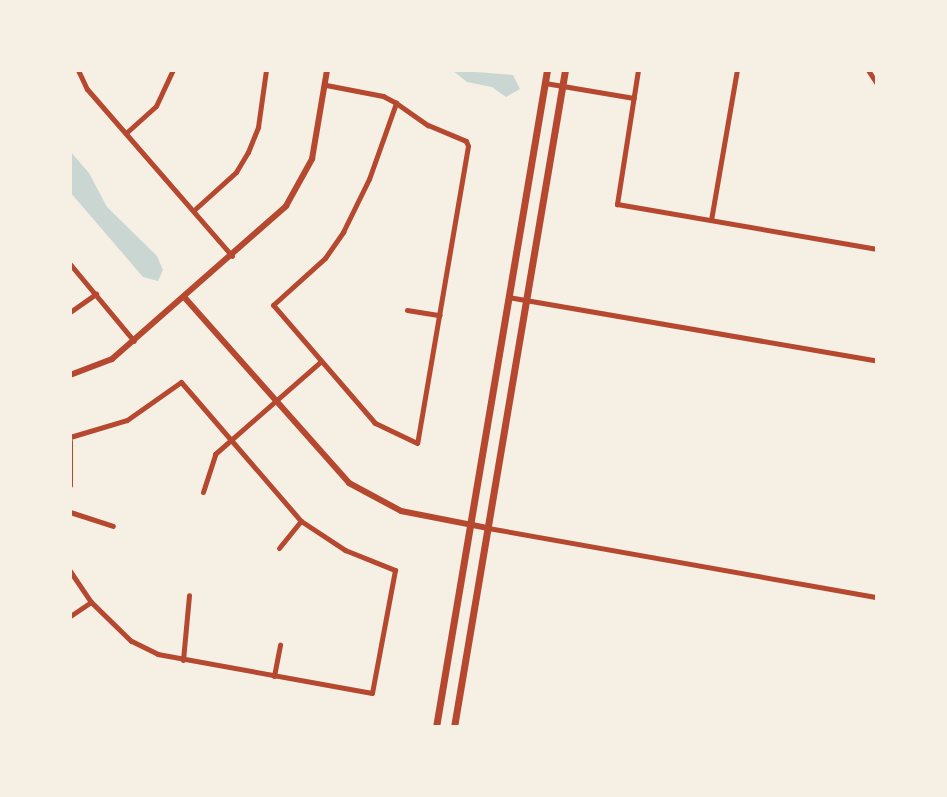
<!DOCTYPE html>
<style>
body{margin:0}
#map{position:relative;width:947px;height:797px;overflow:hidden;background:#f6efe4;font-family:"Roboto Serif",serif}
div>[style]{position:absolute}
[style*='--x']{left:calc(var(--x)*1px);top:calc(var(--y)*1px);width:calc(var(--w)*1px);rotate:calc(var(--a)*1deg)}
.water>*{inset:0;background:#c9d6d2}
.minor>*{height:5px;margin:-2.5px;padding:0 2.5px;transform-origin:2.5px;border-radius:2.5px;background:#b5482f}
.tertiary>*{height:6px;margin:-3px;padding:0 3px;transform-origin:3px;border-radius:3px;background:#b5482f}
.secondary>*{height:7px;margin:-3.5px;padding:0 3.5px;transform-origin:3.5px;border-radius:3.5px;background:#b5482f}
span{translate:-50% -50%;white-space:nowrap;text-align:center;line-height:1.15;-webkit-text-stroke:5px #f6efe4;paint-order:stroke}
.frame{position:absolute;inset:0;border:72px solid #f6efe4;pointer-events:none}
</style>
<div id="map">
<div class="water">
<div style="clip-path:polygon(452px 70px,513px 75px,520px 89px,506px 97px,492px 87px,467px 82px)"></div>
<div style="clip-path:polygon(70px 151px,89px 173px,107px 207px,157px 256px,163px 270px,158px 281px,143px 277px,70px 192px)"></div>
</div>
<div class="minor">
<div style="--x:78;--y:70;--w:21;--a:65"></div>
<div style="--x:87;--y:89;--w:221;--a:49"></div>
<div style="--x:638;--y:70;--w:136;--a:98.9"></div>
<div style="--x:617;--y:204;--w:264;--a:9.8"></div>
<div style="--x:868;--y:70;--w:17;--a:57"></div>
<div style="--x:545;--y:83;--w:90;--a:9.6"></div>
<div style="--x:326;--y:85;--w:58;--a:10.9"></div>
<div style="--x:383;--y:96;--w:15;--a:28"></div>
<div style="--x:396;--y:103;--w:39;--a:35"></div>
<div style="--x:428;--y:125;--w:41;--a:22.8"></div>
<div style="--x:466;--y:141;--w:5;--a:68"></div>
<div style="--x:468;--y:146;--w:301;--a:99.7"></div>
<div style="--x:417;--y:443;--w:47;--a:-154.5"></div>
<div style="--x:375;--y:423;--w:156;--a:-130.8"></div>
<div style="--x:273;--y:305;--w:70;--a:-42.1"></div>
<div style="--x:325;--y:258;--w:32;--a:-55"></div>
<div style="--x:343;--y:232;--w:59;--a:-63.9"></div>
<div style="--x:369;--y:179;--w:81;--a:-70.4"></div>
<div style="--x:126;--y:133;--w:40;--a:-42"></div>
<div style="--x:156;--y:106;--w:40;--a:-65"></div>
<div style="--x:194;--y:210;--w:57;--a:-42.1"></div>
<div style="--x:236;--y:172;--w:23;--a:-59"></div>
<div style="--x:248;--y:152;--w:27;--a:-68"></div>
<div style="--x:258;--y:127;--w:58;--a:-82"></div>
<div style="--x:711;--y:220;--w:152;--a:-80.2"></div>
<div style="--x:70;--y:264;--w:100;--a:50.3"></div>
<div style="--x:508;--y:297;--w:375;--a:9.8"></div>
<div style="--x:407;--y:310;--w:33;--a:9"></div>
<div style="--x:70;--y:312;--w:32;--a:-35"></div>
<div style="--x:70;--y:437;--w:59;--a:-16.6"></div>
<div style="--x:127;--y:420;--w:66;--a:-35.1"></div>
<div style="--x:181;--y:382;--w:184;--a:49.2"></div>
<div style="--x:301;--y:521;--w:53;--a:33.4"></div>
<div style="--x:345;--y:550;--w:54;--a:21.8"></div>
<div style="--x:395;--y:570;--w:125;--a:100.6"></div>
<div style="--x:372;--y:693;--w:218;--a:-169.7"></div>
<div style="--x:158;--y:654;--w:30;--a:-154"></div>
<div style="--x:131;--y:641;--w:56;--a:-135.7"></div>
<div style="--x:91;--y:602;--w:25;--a:146"></div>
<div style="--x:70;--y:441;--w:44;--a:90"></div>
<div style="--x:203;--y:492;--w:40;--a:-72"></div>
<div style="--x:215;--y:454;--w:140;--a:-41.2"></div>
<div style="--x:70;--y:512;--w:45;--a:18"></div>
<div style="--x:488;--y:528;--w:395;--a:10.1"></div>
<div style="--x:279;--y:548;--w:35;--a:-51"></div>
<div style="--x:70;--y:571;--w:37;--a:56"></div>
<div style="--x:183;--y:660;--w:65;--a:-84.7"></div>
<div style="--x:274;--y:676;--w:32;--a:-79"></div>
</div>
<div class="tertiary">
<div style="--x:185;--y:298;--w:247;--a:48.4"></div>
<div style="--x:349;--y:483;--w:59;--a:28.3"></div>
<div style="--x:401;--y:511;--w:89;--a:11.1"></div>
<div style="--x:70;--y:375;--w:45;--a:-20.9"></div>
<div style="--x:112;--y:359;--w:232;--a:-41.3"></div>
<div style="--x:286;--y:206;--w:54;--a:-61"></div>
<div style="--x:312;--y:159;--w:90;--a:-80.4"></div>
</div>
<div class="secondary">
<div style="--x:436;--y:727;--w:666;--a:-80.41"></div>
<div style="--x:454;--y:727;--w:666;--a:-80.41"></div>
</div>
<div class="frame"></div>
</div>
